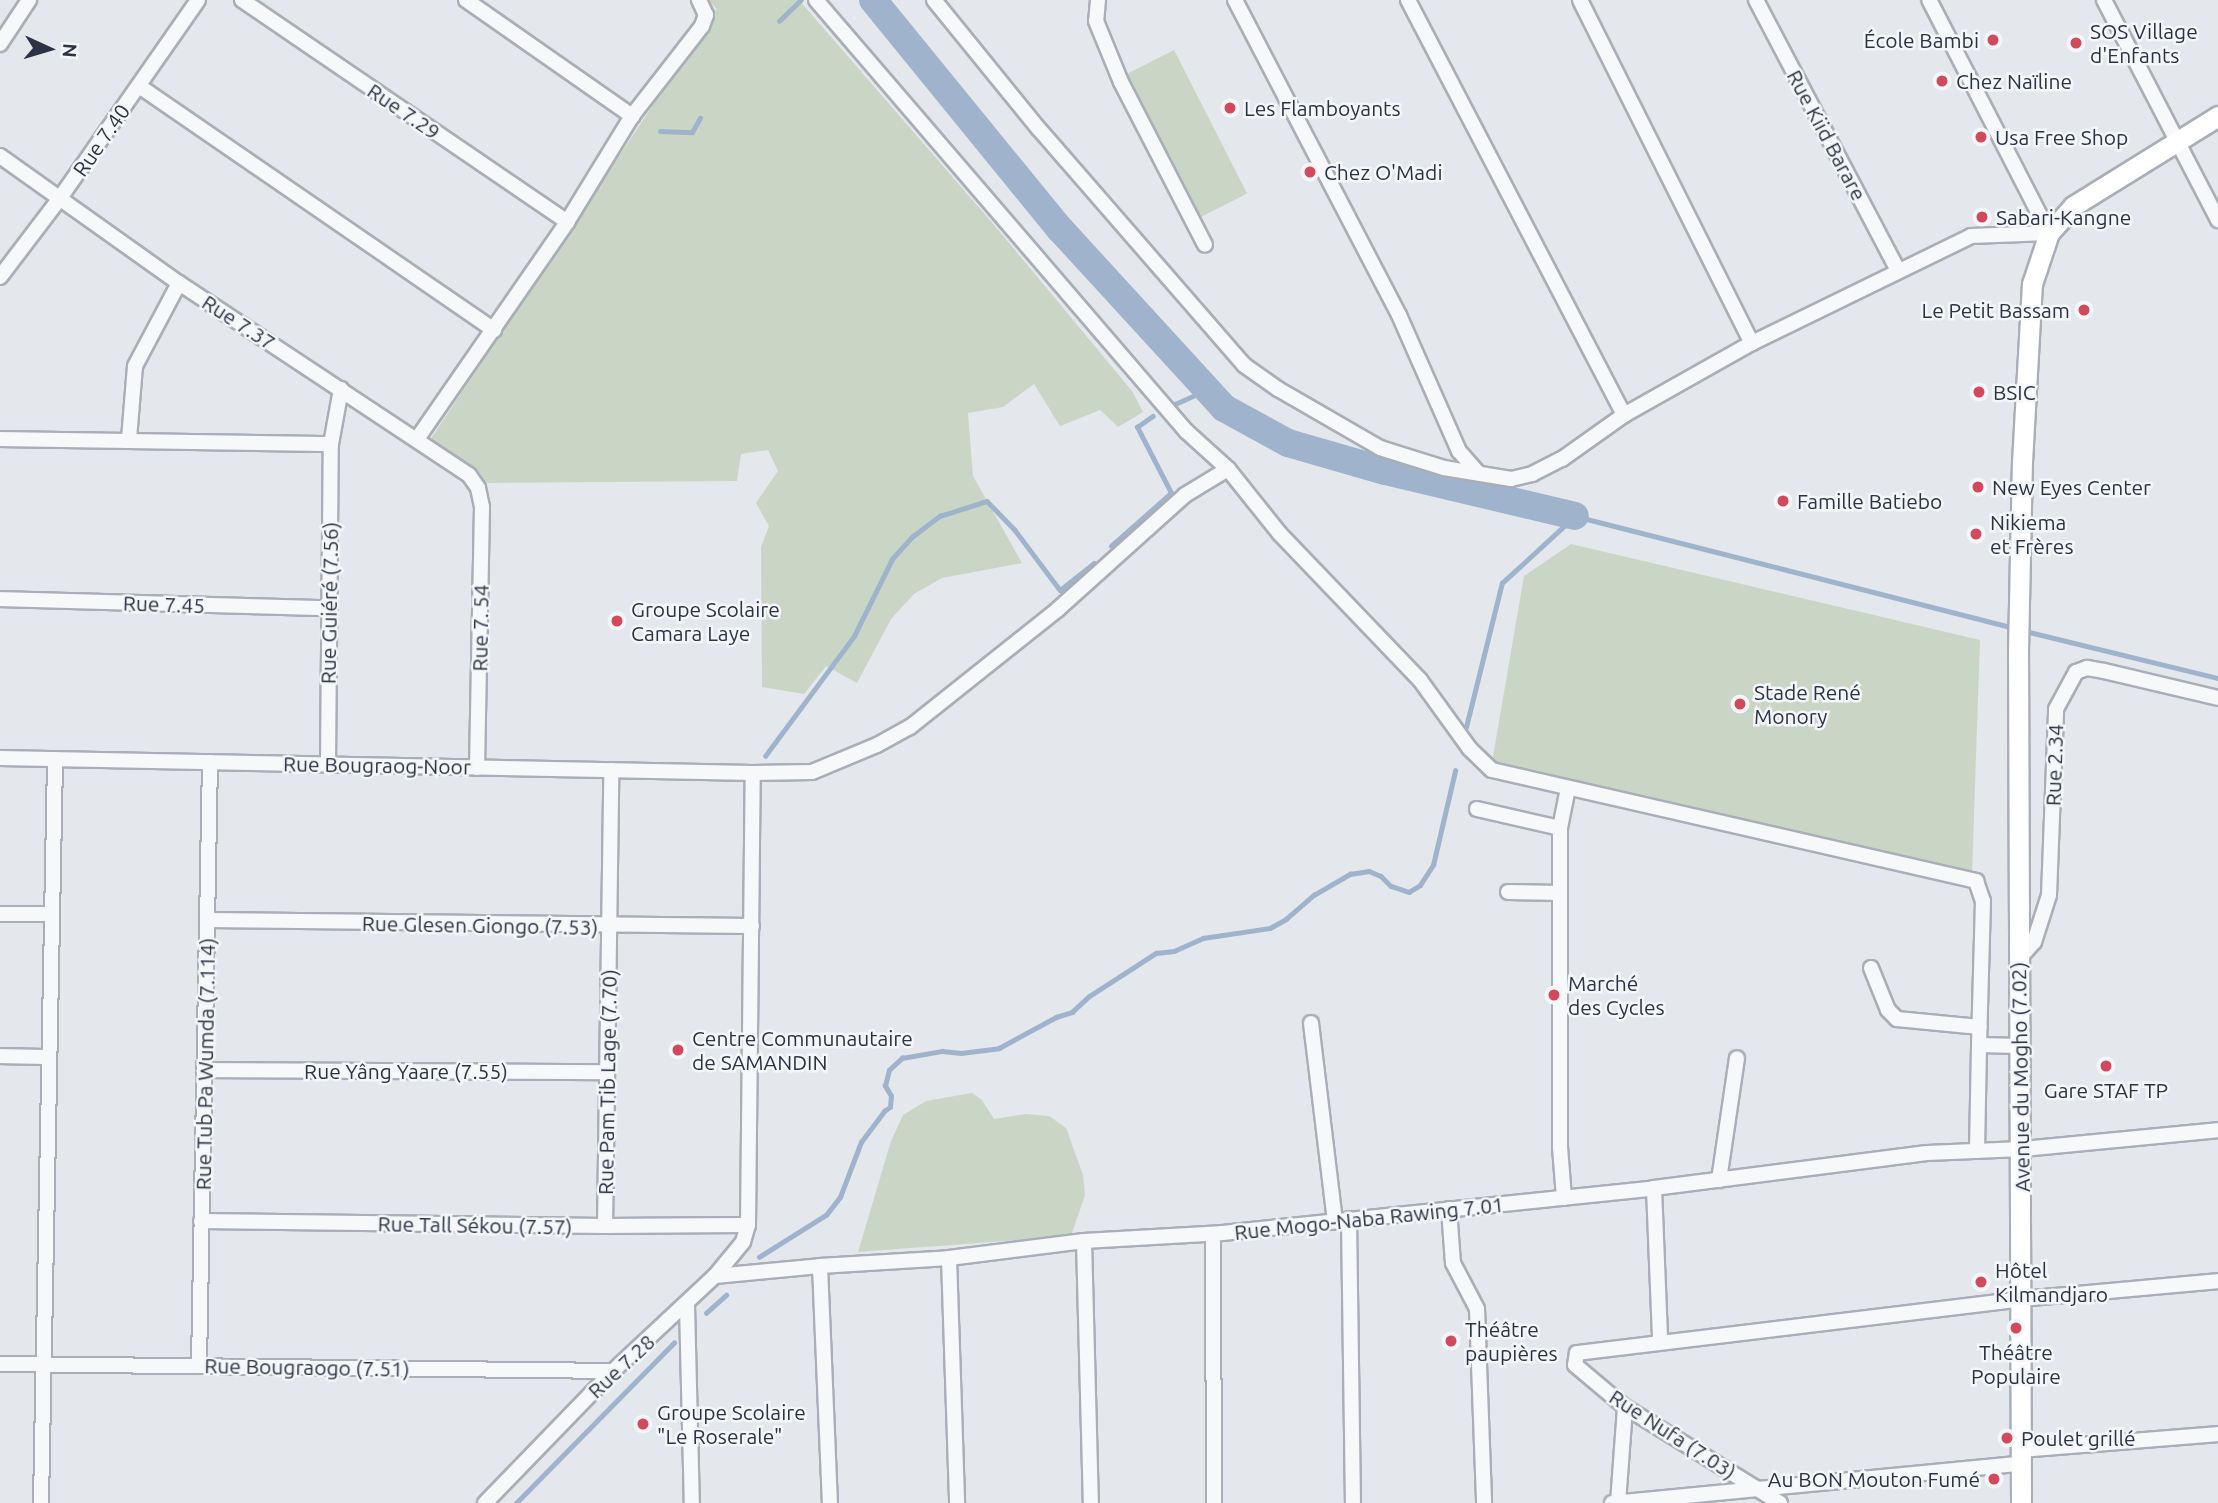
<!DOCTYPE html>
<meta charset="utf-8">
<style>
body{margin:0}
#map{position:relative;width:2218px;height:1503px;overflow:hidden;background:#e4e7ec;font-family:Ubuntu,sans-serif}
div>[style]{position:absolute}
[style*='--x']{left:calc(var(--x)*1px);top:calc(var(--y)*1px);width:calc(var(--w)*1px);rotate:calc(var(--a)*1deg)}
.green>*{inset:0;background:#c9d6c5;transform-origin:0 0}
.stream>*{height:4.5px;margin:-2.25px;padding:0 2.25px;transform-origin:2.25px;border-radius:2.25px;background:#9fb4cc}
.river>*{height:28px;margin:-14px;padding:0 14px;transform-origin:14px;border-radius:14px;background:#9fb4cc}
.roads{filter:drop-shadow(2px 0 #a9aeb7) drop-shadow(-2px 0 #a9aeb7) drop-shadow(0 2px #a9aeb7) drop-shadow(0 -2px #a9aeb7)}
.minor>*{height:14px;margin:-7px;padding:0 7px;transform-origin:7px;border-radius:7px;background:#f7f8fa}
.major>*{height:19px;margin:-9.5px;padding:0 9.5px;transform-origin:9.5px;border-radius:9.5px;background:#fff}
.dots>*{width:19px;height:19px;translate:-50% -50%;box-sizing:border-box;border:4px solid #f4f6f9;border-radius:50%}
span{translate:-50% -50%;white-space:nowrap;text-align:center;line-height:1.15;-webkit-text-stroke:5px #f4f6f9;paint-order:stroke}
.poi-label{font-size:21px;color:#2b3445}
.left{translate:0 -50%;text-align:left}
.right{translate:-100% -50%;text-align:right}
.street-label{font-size:21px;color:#2b3445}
.north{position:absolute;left:14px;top:14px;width:70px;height:70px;-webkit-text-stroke:5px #f4f6f9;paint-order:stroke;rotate:94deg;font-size:19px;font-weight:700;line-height:28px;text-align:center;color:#2b3445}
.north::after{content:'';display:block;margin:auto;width:24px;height:32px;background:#2b3445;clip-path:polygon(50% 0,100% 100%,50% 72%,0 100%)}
</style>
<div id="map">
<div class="green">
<div style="clip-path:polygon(708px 0,799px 0,995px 226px,1132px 391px,1143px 412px,1118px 427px,1100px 410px,1060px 426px,1034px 384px,1003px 407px,968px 413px,973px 476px,1022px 563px,942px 578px,914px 594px,891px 619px,857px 683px,826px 666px,804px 694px,762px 687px,761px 547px,769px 526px,756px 503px,778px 471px,768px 450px,741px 454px,737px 481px,488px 483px,430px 440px,717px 9px)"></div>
<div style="left:1174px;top:50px;width:161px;height:59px;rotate:63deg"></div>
<div style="clip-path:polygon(1571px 544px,1980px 640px,1972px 874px,1491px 768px,1524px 576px)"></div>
<div style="clip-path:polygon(972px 1093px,982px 1100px,994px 1119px,1026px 1114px,1049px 1116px,1066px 1128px,1083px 1175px,1085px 1195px,1071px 1236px,858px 1252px,891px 1141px,903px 1115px,926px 1101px)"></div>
</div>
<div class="stream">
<div style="--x:779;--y:21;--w:30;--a:-44"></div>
<div style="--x:660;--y:131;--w:32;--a:2"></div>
<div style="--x:692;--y:132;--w:16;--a:-60"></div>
<div style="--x:1175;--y:404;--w:35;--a:-24"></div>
<div style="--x:1111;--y:546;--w:80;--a:-41.5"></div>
<div style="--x:1171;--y:493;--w:74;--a:-117.3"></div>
<div style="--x:1137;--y:427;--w:19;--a:-35"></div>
<div style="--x:2025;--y:631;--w:199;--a:13.7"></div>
<div style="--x:1466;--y:727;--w:148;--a:-76"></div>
<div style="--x:1502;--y:583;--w:99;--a:-42.5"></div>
<div style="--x:1575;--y:516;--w:452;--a:14.3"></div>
<div style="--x:765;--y:756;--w:149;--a:-53.4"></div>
<div style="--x:854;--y:636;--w:86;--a:-63.7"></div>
<div style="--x:892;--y:559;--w:31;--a:-48"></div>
<div style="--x:913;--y:536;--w:34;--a:-37"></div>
<div style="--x:940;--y:516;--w:49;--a:-17.7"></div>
<div style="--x:987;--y:501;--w:40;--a:46"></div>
<div style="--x:1015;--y:530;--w:75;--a:53.1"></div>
<div style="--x:1060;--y:590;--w:43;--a:-38.5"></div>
<div style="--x:759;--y:1257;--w:79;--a:-32.1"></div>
<div style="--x:826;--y:1215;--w:23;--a:-52"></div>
<div style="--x:840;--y:1197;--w:59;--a:-69.1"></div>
<div style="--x:861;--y:1142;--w:39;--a:-53"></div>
<div style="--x:884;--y:1111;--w:7;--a:-34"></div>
<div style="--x:890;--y:1107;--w:11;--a:-85"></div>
<div style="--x:891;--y:1096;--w:12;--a:-121"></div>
<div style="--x:885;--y:1086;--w:16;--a:-76"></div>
<div style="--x:889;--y:1070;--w:18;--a:-43"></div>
<div style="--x:902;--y:1058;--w:41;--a:-9.9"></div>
<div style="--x:942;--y:1051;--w:19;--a:6"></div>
<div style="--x:961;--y:1053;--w:38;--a:-7"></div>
<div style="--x:999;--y:1048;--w:65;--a:-28.5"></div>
<div style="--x:1056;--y:1017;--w:17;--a:-17"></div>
<div style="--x:1072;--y:1012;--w:22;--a:-43"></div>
<div style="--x:1088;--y:997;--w:81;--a:-32.9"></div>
<div style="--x:1156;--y:953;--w:18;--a:-6"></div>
<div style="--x:1174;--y:951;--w:32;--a:-24"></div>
<div style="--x:1203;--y:938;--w:68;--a:-8.5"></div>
<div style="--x:1270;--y:928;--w:18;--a:-29"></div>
<div style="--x:1286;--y:919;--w:37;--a:-41"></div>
<div style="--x:1314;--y:895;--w:42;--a:-30.3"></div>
<div style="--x:1350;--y:874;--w:19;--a:-9"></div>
<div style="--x:1369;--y:871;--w:13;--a:23"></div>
<div style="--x:1381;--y:876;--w:14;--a:45"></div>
<div style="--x:1391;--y:886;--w:19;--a:18"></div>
<div style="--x:1409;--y:892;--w:13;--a:-32"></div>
<div style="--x:1420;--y:885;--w:24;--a:-57"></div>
<div style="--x:1433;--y:865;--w:97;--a:-76.8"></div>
<div style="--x:706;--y:1313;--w:27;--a:-42"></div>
<div style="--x:516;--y:1503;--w:225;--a:-45.4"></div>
</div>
<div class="river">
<div style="--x:873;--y:0;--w:296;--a:50.8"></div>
<div style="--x:1060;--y:229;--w:243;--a:47.5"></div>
<div style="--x:1224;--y:408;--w:73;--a:28.7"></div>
<div style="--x:1288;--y:443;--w:101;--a:16.1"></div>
<div style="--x:1385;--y:471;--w:195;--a:13.3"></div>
</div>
<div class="roads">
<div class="minor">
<div style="--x:242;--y:0;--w:394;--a:34.3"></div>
<div style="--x:466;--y:0;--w:203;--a:34.9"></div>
<div style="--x:816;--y:0;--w:568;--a:49.35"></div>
<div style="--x:1186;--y:431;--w:57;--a:42.1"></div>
<div style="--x:934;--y:0;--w:166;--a:50.9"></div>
<div style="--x:1039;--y:129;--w:313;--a:49"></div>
<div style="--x:1244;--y:365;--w:42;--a:35.2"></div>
<div style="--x:1278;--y:389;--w:118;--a:30"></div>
<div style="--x:1380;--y:448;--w:67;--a:17.4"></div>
<div style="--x:1444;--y:468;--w:68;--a:9.3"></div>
<div style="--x:1511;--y:479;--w:22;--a:-13"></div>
<div style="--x:1532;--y:474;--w:34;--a:-27"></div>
<div style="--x:1562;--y:459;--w:76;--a:-35.4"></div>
<div style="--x:1624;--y:415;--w:147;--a:-29.4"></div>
<div style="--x:1752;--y:343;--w:244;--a:-26"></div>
<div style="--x:1971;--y:236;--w:78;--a:-2.2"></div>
<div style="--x:2049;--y:233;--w:262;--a:-117.2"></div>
<div style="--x:1098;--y:0;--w:21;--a:95"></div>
<div style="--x:1096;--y:21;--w:66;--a:67.7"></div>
<div style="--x:1121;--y:82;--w:183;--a:62.7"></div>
<div style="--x:1235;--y:0;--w:355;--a:62.5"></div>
<div style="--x:1399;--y:315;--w:149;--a:66.2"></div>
<div style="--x:1459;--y:451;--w:30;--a:49"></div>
<div style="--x:1408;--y:0;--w:468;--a:62.5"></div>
<div style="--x:1580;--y:0;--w:384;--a:63.4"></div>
<div style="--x:1756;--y:0;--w:306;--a:62.3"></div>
<div style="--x:2104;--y:0;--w:248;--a:62.6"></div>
<div style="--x:0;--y:44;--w:53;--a:-56.6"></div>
<div style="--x:139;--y:86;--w:431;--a:34.5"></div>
<div style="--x:0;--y:156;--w:219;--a:35.4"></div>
<div style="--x:179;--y:283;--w:348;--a:33.5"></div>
<div style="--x:469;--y:475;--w:16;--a:55"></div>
<div style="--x:478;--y:488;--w:19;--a:78"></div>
<div style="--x:482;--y:507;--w:261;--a:91.1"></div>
<div style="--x:0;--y:277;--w:99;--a:-52.8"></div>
<div style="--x:60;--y:198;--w:241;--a:-55.1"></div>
<div style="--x:0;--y:439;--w:331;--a:0.9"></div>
<div style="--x:129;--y:439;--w:73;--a:-85.3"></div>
<div style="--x:135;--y:366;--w:94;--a:-62.1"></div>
<div style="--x:417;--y:439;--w:264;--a:-55.3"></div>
<div style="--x:567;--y:222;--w:124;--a:-58.5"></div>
<div style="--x:632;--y:116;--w:114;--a:-52.1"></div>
<div style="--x:702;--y:26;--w:12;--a:-70"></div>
<div style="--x:706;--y:15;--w:17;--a:-115"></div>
<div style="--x:0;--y:599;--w:329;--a:1.6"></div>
<div style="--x:0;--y:758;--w:753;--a:1.14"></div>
<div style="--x:753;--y:773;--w:59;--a:-1"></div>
<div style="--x:812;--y:772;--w:70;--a:-22.6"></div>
<div style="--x:877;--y:745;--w:38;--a:-29"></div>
<div style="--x:910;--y:727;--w:188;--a:-38.5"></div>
<div style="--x:1057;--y:610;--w:172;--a:-41.9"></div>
<div style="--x:1185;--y:495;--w:50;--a:-31.2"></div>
<div style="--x:1228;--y:469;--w:83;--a:51.3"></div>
<div style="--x:1280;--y:534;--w:202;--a:46.2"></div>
<div style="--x:1420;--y:680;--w:85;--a:54.1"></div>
<div style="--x:1470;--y:749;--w:30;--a:44"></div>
<div style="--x:1492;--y:770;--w:497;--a:12.9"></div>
<div style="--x:1976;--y:881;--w:21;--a:71"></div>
<div style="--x:1983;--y:901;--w:144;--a:91.6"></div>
<div style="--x:1979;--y:1045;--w:40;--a:1.4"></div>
<div style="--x:328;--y:763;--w:319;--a:-89.5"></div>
<div style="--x:331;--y:444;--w:56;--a:-79.7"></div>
<div style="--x:1477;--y:809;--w:85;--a:12.9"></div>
<div style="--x:1508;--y:892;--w:52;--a:1.1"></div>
<div style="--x:0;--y:914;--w:52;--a:0"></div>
<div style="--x:208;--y:920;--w:544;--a:0.63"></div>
<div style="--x:2019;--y:959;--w:23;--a:-49"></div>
<div style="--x:2034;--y:942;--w:49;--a:-72.3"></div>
<div style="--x:2049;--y:895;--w:186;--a:-87.8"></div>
<div style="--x:2056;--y:709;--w:42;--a:-61.6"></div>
<div style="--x:2076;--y:672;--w:12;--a:-20"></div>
<div style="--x:2087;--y:668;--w:17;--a:10"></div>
<div style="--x:2104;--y:671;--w:117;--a:13.3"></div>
<div style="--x:1871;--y:968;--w:45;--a:68"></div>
<div style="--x:1888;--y:1010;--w:13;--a:45"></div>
<div style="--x:1897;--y:1019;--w:83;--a:5.5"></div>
<div style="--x:1311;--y:1023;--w:199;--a:83.1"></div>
<div style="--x:0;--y:1056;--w:49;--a:1.2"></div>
<div style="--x:204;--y:1070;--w:403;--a:0.3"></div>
<div style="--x:1977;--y:1151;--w:106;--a:-88.9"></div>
<div style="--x:1719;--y:1180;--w:123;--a:-81.6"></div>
<div style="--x:1654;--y:1188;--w:152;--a:87.7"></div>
<div style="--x:1564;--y:1198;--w:51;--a:-94.5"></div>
<div style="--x:1560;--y:1147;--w:319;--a:-90"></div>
<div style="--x:1560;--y:828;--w:41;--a:-78.7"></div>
<div style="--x:1449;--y:1209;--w:54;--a:85.8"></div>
<div style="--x:1453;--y:1263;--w:52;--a:62.4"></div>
<div style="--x:1477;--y:1309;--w:194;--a:87.9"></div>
<div style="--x:1349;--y:1219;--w:284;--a:89.2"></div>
<div style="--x:201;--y:1221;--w:404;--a:0.7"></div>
<div style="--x:605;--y:1226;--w:143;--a:-0.4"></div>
<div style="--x:605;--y:1226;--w:456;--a:-89.2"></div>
<div style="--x:1213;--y:1234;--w:269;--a:89.8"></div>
<div style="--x:1084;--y:1241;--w:262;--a:88.5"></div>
<div style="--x:949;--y:1258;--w:245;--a:88.1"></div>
<div style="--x:820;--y:1266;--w:237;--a:87.6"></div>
<div style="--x:715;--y:1276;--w:105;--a:-5.4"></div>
<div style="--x:820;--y:1266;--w:129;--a:-3.5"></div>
<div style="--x:949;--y:1258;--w:136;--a:-7.2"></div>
<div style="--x:1084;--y:1241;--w:138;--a:-3.3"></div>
<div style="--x:1222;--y:1233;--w:434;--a:-5.9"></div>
<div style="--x:1654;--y:1188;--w:275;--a:-7.3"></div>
<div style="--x:1927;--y:1153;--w:95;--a:-2.4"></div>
<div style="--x:2022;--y:1149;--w:197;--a:-5.5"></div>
<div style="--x:687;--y:1305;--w:198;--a:88.6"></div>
<div style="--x:0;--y:1364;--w:613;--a:0.65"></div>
<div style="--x:199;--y:1366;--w:604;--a:-88.96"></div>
<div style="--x:2021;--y:1450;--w:198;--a:-4.6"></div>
<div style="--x:41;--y:1503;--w:744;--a:-88.92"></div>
<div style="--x:485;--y:1503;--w:184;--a:-45.9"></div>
<div style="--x:613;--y:1371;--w:139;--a:-43"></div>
<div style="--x:715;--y:1276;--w:44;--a:-50.5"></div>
<div style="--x:743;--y:1242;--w:18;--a:-74"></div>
<div style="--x:748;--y:1225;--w:452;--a:-89.4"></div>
<div style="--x:1612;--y:1503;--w:410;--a:-5.5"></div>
<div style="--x:1618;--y:1503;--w:96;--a:-85.8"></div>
<div style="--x:1780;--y:1503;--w:182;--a:-148.2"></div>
<div style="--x:1625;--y:1407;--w:65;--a:-140"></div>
<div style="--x:1575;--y:1365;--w:12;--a:-81"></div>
<div style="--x:1577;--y:1353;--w:447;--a:-6.9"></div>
<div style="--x:2021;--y:1299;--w:198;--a:-5.2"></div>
</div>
<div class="major">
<div style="--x:2021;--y:1503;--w:852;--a:-90.2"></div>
<div style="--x:2018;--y:651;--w:189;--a:-88.8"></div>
<div style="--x:2022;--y:462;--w:178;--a:-86.8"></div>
<div style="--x:2032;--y:284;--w:54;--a:-71.6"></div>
<div style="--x:2049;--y:233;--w:36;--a:-48"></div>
<div style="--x:2073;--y:206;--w:171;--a:-31.8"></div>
</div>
</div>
<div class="dots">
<div style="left:1993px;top:40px;background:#d1495b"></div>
<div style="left:2076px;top:43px;background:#d1495b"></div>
<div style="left:1942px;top:81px;background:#d1495b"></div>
<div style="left:1230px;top:108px;background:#d1495b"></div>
<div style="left:1981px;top:137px;background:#d1495b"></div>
<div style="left:1310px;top:172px;background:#d1495b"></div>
<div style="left:1982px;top:217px;background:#d1495b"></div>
<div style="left:2084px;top:310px;background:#d1495b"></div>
<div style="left:1979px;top:392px;background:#d1495b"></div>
<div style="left:1978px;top:487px;background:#d1495b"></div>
<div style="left:1783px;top:501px;background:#d1495b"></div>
<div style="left:1976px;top:534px;background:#d1495b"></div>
<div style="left:617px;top:621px;background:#d1495b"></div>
<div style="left:1740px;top:704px;background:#d1495b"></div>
<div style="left:1554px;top:995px;background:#d1495b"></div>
<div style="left:678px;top:1050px;background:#d1495b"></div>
<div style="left:2106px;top:1066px;background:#d1495b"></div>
<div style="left:1981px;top:1282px;background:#d1495b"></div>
<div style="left:2016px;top:1328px;background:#d1495b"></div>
<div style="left:1451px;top:1341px;background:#d1495b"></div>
<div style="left:643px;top:1424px;background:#d1495b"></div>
<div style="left:2007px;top:1438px;background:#d1495b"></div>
<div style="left:1994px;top:1479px;background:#d1495b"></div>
</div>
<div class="poi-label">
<span class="left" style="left:2090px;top:43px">SOS Village<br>d'Enfants</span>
<span class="right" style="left:1979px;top:40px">École Bambi</span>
<span class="left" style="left:1956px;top:81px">Chez Naïline</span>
<span class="left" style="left:1244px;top:108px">Les Flamboyants</span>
<span class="left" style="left:1995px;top:137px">Usa Free Shop</span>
<span class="left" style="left:1324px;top:172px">Chez O'Madi</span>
<span class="left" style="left:1996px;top:217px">Sabari-Kangne</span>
<span class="right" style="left:2070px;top:310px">Le Petit Bassam</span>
<span class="left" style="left:1993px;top:392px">BSIC</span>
<span class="left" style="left:1992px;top:487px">New Eyes Center</span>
<span class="left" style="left:1797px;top:501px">Famille Batiebo</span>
<span class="left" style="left:1990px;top:534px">Nikiema<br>et Frères</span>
<span class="left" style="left:631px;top:621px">Groupe Scolaire<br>Camara Laye</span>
<span class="left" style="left:1754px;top:704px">Stade René<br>Monory</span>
<span class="left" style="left:1568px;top:995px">Marché<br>des Cycles</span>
<span class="left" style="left:692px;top:1050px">Centre Communautaire<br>de SAMANDIN</span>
<span style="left:2106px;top:1090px">Gare STAF TP</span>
<span class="left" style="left:1995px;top:1282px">Hôtel<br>Kilmandjaro</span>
<span class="left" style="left:1465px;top:1341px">Théâtre<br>paupières</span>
<span style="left:2016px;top:1364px">Théâtre<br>Populaire</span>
<span class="left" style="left:657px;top:1424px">Groupe Scolaire<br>"Le Roserale"</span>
<span class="left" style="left:2021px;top:1438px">Poulet grillé</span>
<span class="right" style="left:1980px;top:1479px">Au BON Mouton Fumé</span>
</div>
<div class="street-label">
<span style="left:404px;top:111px;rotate:34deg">Rue 7.29</span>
<span style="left:1827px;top:135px;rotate:62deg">Rue Kiid Barare</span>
<span style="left:101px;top:140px;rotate:-55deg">Rue 7.40</span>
<span style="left:239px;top:322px;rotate:33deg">Rue 7.37</span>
<span style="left:329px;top:603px;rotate:-89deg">Rue Guiéré (7.56)</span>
<span style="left:164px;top:604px;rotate:2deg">Rue 7.45</span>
<span style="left:480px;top:628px;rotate:-89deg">Rue 7. 54</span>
<span style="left:377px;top:765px;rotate:1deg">Rue Bougraog-Noor</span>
<span style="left:2054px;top:765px;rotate:-88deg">Rue 2.34</span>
<span style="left:480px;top:925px;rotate:1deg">Rue Glesen Giongo (7.53)</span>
<span style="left:205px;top:1064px;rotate:-89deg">Rue Tub Pa Wumda (7.114)</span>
<span style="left:406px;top:1071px">Rue Yâng Yaare (7.55)</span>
<span style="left:2020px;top:1077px;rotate:-91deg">Avenue du Mogho (7.02)</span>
<span style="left:607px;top:1082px;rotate:-89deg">Rue Pam Tib Lage (7.70)</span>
<span style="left:1369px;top:1218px;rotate:-6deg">Rue Mogo-Naba Rawing 7.01</span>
<span style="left:475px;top:1225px;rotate:1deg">Rue Tall Sékou (7.57)</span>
<span style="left:621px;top:1366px;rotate:-43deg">Rue 7.28</span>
<span style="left:307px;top:1367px;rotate:1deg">Rue Bougraogo (7.51)</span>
<span style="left:1673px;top:1434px;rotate:33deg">Rue Nufa (7.03)</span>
</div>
<div class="north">N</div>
</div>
